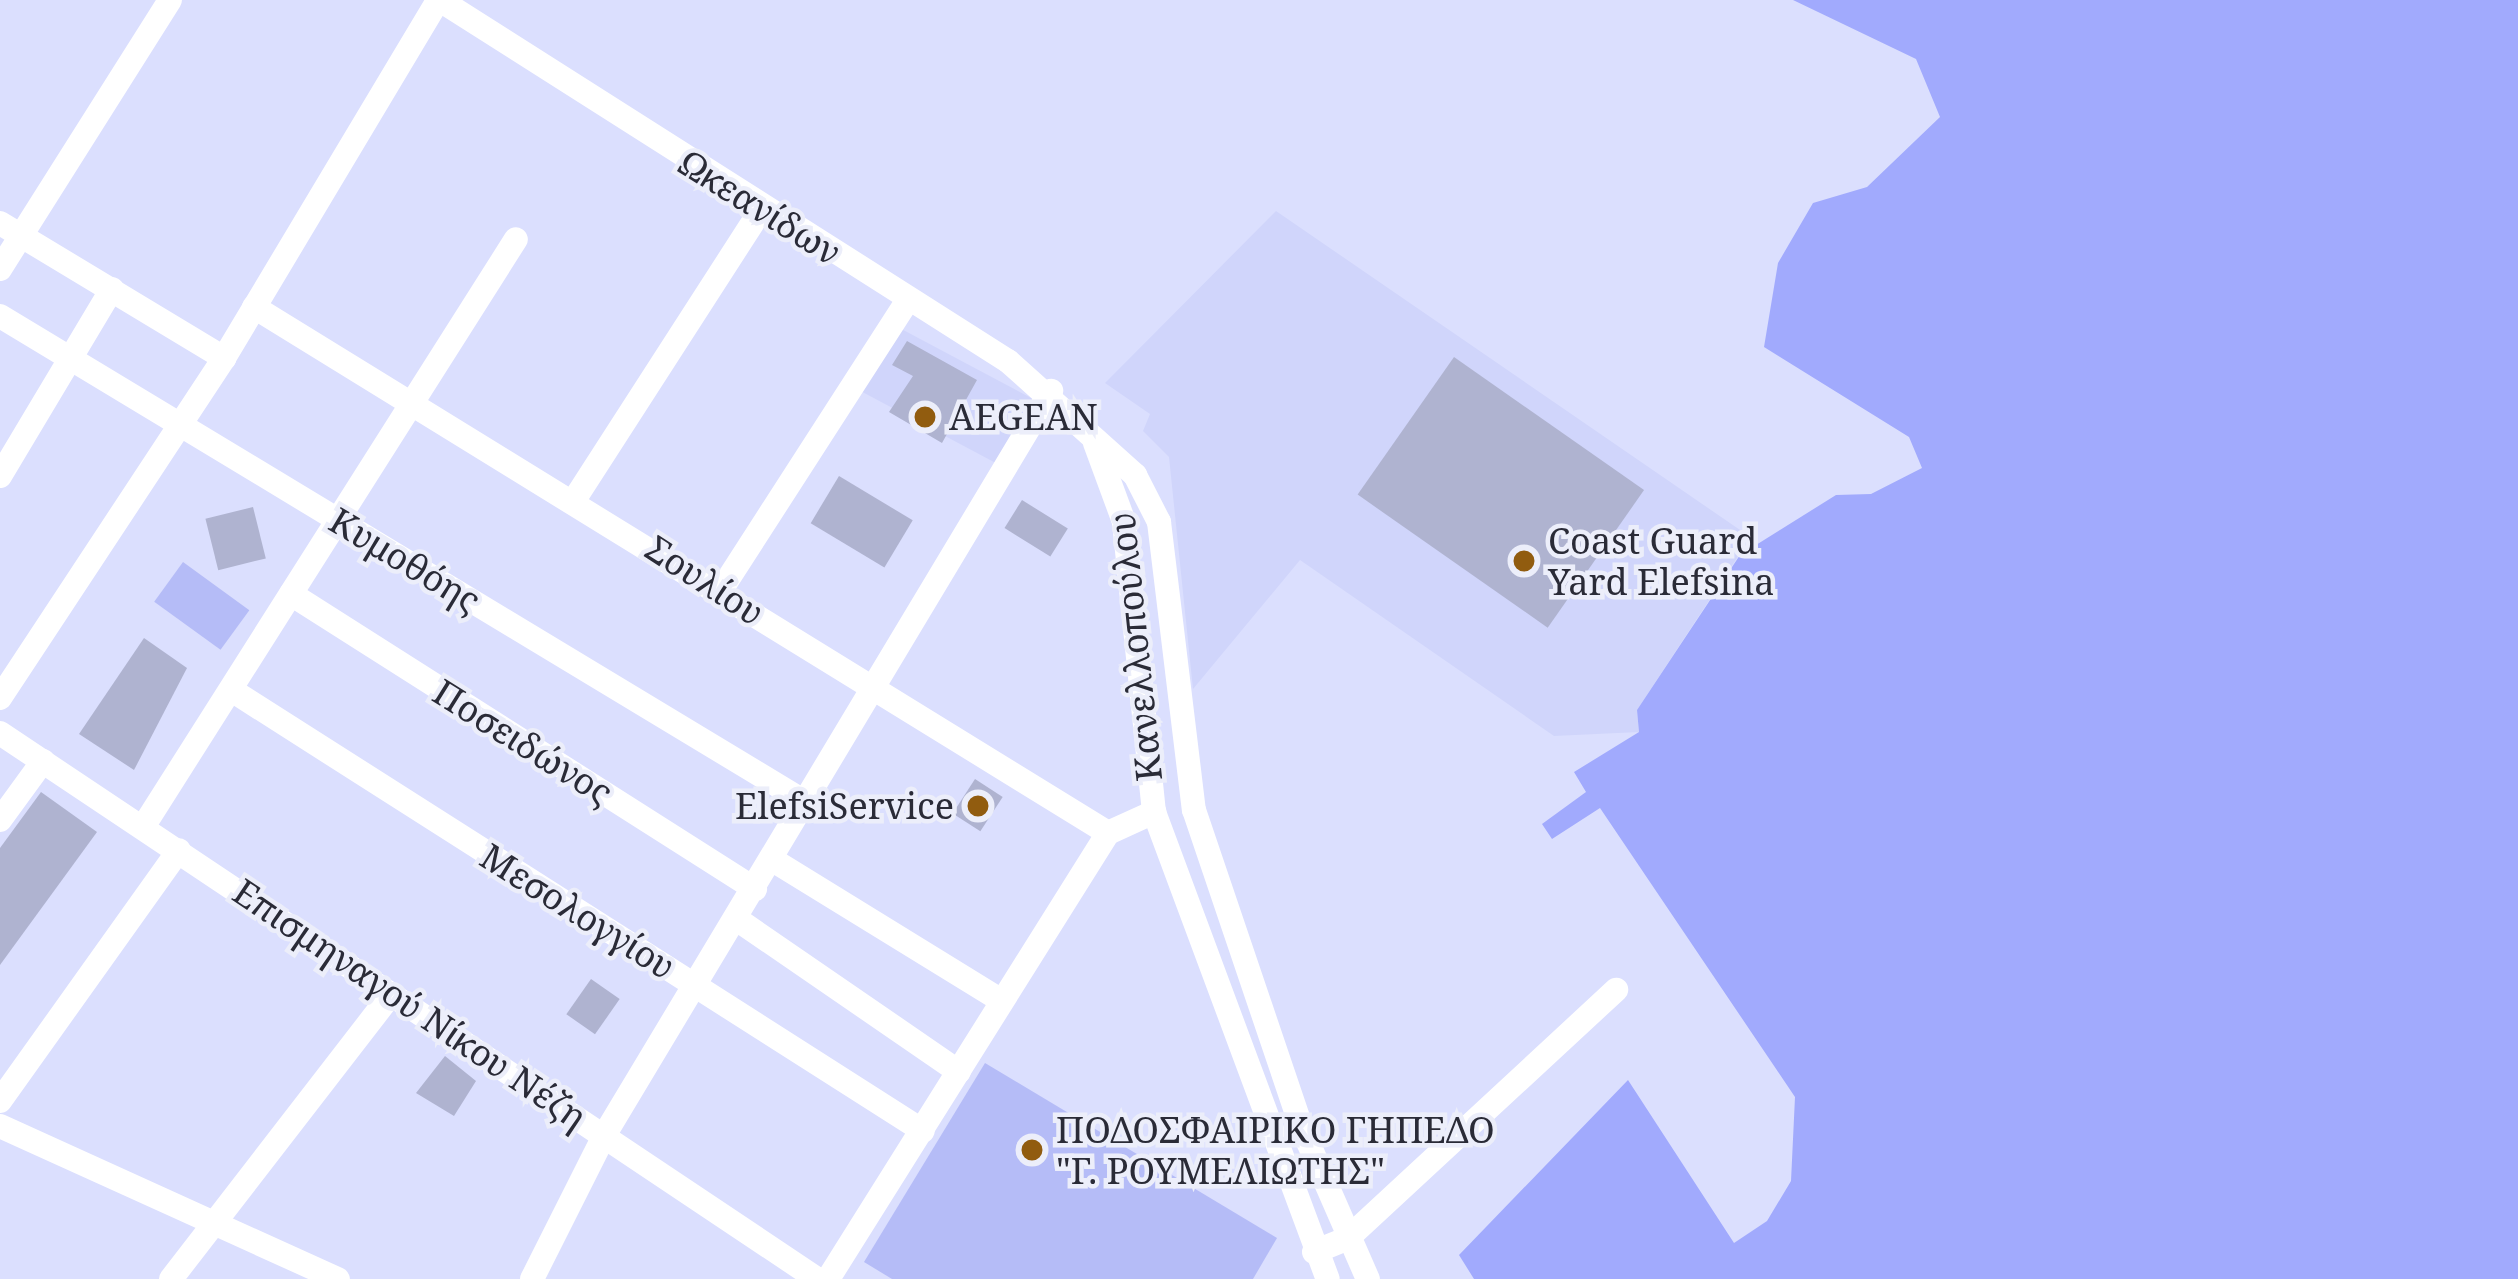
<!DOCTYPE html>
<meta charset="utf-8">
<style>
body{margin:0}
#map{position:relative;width:2518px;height:1279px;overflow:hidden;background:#dbdffe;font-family:"Noto Serif",serif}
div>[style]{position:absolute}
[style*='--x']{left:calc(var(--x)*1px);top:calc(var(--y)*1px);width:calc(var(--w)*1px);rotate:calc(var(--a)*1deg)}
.built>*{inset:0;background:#d0d5fb;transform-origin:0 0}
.green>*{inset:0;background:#b5bcf7;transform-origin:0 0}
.water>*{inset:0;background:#a1aafd}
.building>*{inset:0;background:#afb3d0;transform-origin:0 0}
.minor>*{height:24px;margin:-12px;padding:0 12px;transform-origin:12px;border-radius:12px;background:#fff}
.dots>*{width:33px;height:33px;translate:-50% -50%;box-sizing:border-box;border:6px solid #eceefa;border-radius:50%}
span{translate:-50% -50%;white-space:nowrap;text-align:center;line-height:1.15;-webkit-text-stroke:9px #eceefa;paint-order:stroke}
.street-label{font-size:36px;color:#2a2b37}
.poi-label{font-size:36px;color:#2a2b37}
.left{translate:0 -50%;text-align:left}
.right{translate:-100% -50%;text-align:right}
</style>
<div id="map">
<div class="built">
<div style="clip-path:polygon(1276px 211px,1759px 543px,1739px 555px,1637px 710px,1639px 732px,1554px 736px,1300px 560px,1193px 689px,1169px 457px,1143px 431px,1150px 414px,1105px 383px)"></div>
<div style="left:892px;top:324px;width:159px;height:74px;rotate:28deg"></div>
</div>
<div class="green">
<div style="left:183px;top:562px;width:82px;height:49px;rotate:36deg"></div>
<div style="clip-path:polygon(985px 1063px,1277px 1238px,1253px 1279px,892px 1279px,864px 1262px)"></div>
</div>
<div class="water">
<div style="clip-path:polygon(1793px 0,2518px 0,2518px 1279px,1474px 1279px,1459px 1255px,1628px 1080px,1734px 1243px,1767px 1221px,1791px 1181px,1795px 1097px,1600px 808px,1552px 839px,1542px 824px,1586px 792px,1574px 772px,1639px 732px,1637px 710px,1740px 555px,1836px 495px,1871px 494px,1922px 468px,1909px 437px,1764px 347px,1778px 263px,1813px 203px,1867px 187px,1940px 117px,1916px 59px)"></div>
</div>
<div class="building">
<div style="clip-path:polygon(907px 341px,977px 380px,942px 443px,889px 412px,913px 376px,892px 365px)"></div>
<div style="left:1454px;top:357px;width:232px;height:168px;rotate:35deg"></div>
<div style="left:839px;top:476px;width:86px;height:55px;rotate:31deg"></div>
<div style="left:1022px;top:500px;width:54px;height:33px;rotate:32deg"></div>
<div style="left:253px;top:507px;width:53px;height:49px;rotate:76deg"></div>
<div style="clip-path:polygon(144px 638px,187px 668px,134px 770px,79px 734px)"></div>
<div style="left:975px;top:779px;width:33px;height:41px;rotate:33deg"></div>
<div style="clip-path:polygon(41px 792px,97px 832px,0 965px,0 848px)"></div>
<div style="left:591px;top:979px;width:35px;height:43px;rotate:35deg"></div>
<div style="clip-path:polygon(445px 1056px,476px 1081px,454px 1116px,416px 1093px)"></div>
</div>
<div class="minor">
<div style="--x:440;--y:0;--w:673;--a:32.44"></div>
<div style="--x:1008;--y:361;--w:171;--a:41.9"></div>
<div style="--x:1135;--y:475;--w:53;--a:62.9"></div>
<div style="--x:1159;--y:522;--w:290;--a:83.1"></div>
<div style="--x:1194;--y:810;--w:334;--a:71.3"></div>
<div style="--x:1301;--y:1126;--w:167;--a:66.4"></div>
<div style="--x:0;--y:223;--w:262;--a:31.1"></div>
<div style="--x:0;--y:269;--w:318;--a:-57.7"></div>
<div style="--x:254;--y:307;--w:1003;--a:31.63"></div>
<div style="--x:1108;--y:833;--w:51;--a:-24.5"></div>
<div style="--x:0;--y:316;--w:946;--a:31.12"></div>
<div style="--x:1095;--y:443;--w:84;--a:69.8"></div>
<div style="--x:1124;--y:522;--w:292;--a:84.1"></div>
<div style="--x:1154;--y:812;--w:498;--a:69.6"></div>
<div style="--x:0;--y:476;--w:218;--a:-59.1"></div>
<div style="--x:576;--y:497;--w:344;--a:-57.2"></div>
<div style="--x:721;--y:590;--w:345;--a:-57.2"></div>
<div style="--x:291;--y:594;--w:550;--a:32.45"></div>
<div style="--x:233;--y:691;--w:818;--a:32.52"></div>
<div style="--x:0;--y:698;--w:407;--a:-56.6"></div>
<div style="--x:224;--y:358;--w:417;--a:-59.1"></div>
<div style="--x:0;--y:733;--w:983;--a:33.75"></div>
<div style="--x:0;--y:820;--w:73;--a:-53.9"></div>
<div style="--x:143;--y:827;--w:696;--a:-57.61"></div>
<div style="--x:776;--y:862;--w:265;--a:31.6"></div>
<div style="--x:738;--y:920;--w:268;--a:34.5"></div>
<div style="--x:0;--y:1101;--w:308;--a:-54.5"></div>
<div style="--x:0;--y:1126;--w:371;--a:24.4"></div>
<div style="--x:1314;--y:1252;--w:35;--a:-22"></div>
<div style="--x:1347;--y:1239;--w:367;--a:-42.8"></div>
<div style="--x:171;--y:1279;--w:360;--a:-52.3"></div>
<div style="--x:532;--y:1279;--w:162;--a:-63.3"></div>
<div style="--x:605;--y:1134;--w:867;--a:-59.02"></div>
<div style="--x:828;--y:1279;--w:527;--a:-57.88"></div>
</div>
<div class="dots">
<div style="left:925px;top:417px;background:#915c0f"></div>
<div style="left:1524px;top:561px;background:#915c0f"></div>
<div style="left:978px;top:806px;background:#915c0f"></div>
<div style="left:1032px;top:1150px;background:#915c0f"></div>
</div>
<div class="street-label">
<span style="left:760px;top:207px;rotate:32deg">Ωκεανίδων</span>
<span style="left:405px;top:560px;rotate:31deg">Κυμοθόης</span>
<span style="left:705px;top:580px;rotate:33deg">Σουλίου</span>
<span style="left:1135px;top:647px;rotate:-96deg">Κανελλοπούλου</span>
<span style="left:523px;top:742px;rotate:32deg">Ποσειδώνος</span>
<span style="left:578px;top:911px;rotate:32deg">Μεσολογγίου</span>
<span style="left:410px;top:1004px;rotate:34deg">Επισμηναγού Νίκου Νέζη</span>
</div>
<div class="poi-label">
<span class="left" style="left:949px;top:417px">AEGEAN</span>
<span class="left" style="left:1548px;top:561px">Coast Guard<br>Yard Elefsina</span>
<span class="right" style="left:954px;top:806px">ElefsiService</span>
<span class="left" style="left:1056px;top:1150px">ΠΟΔΟΣΦΑΙΡΙΚΟ ΓΗΠΕΔΟ<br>"Γ. ΡΟΥΜΕΛΙΩΤΗΣ"</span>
</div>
</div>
